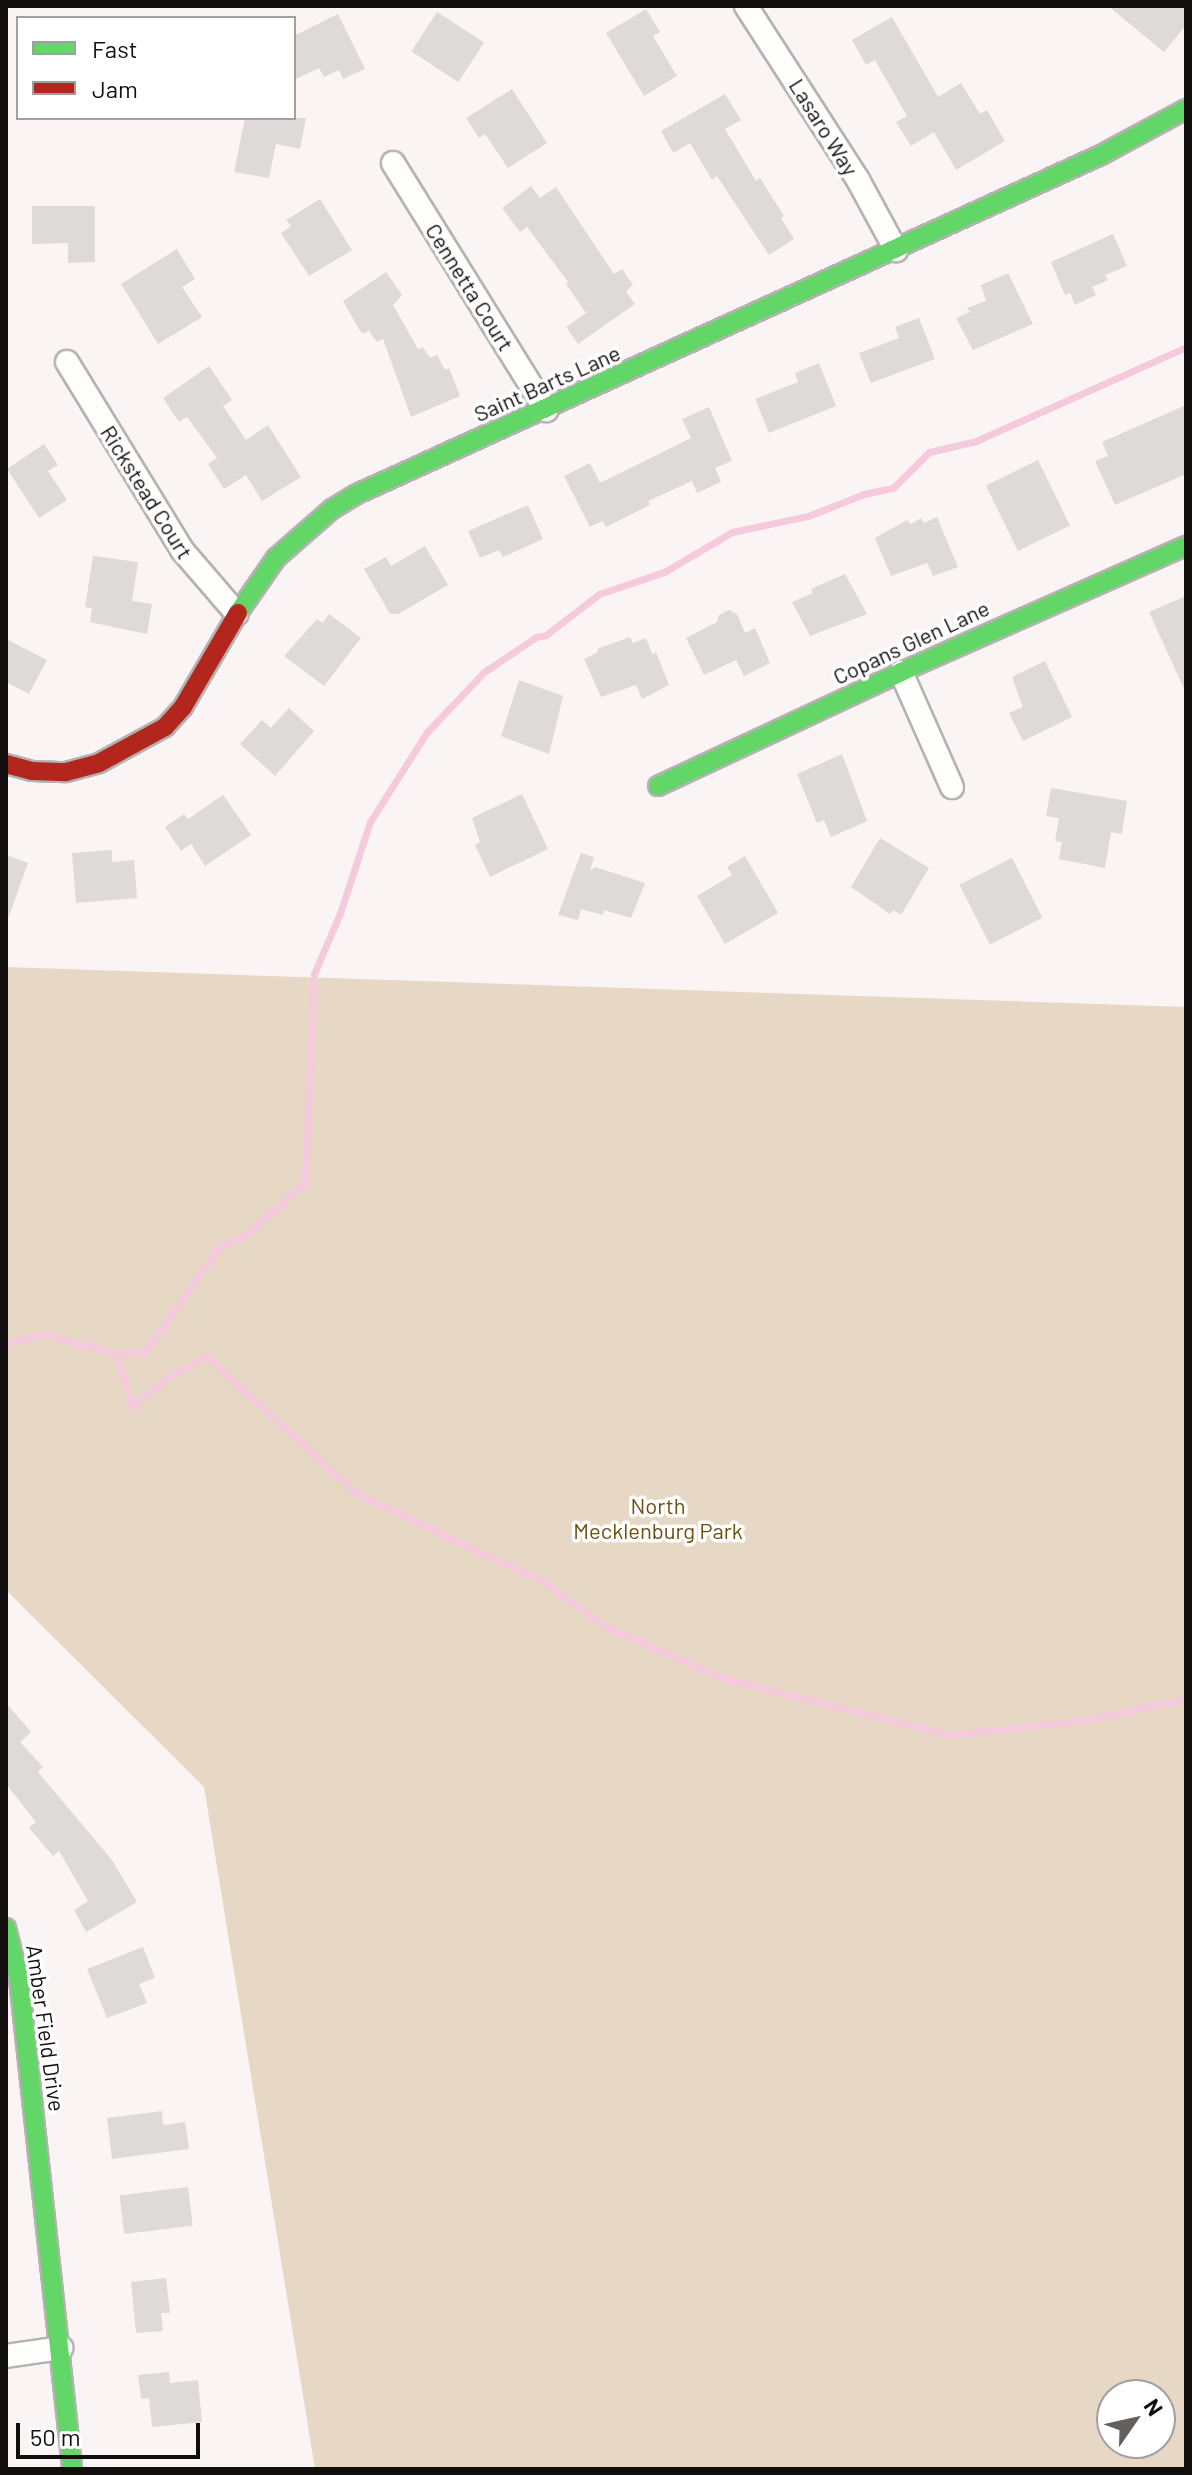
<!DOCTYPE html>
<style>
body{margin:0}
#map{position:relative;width:1192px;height:2475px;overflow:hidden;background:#faf5f4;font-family:Barlow,sans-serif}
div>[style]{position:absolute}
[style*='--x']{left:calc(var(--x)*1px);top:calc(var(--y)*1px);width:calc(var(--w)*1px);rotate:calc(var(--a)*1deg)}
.green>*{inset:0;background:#e6d8c4}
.stream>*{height:7px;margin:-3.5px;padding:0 3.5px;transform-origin:3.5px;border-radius:3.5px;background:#f5cadd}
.building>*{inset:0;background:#dedada;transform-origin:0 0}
.roads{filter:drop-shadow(2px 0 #b6b2b1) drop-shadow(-2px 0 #b6b2b1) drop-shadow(0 2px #b6b2b1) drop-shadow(0 -2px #b6b2b1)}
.street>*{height:22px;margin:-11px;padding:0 11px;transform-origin:11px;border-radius:11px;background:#fefefd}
.fast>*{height:18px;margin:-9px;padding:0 9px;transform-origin:9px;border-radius:9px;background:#63d668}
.jam>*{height:18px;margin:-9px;padding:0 9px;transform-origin:9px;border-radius:9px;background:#b3261e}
span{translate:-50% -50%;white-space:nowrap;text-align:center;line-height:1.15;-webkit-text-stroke:7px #fff;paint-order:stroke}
.street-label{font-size:22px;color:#120e0e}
.park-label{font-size:22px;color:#6e4e10}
.frame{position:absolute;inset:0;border:8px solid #120e0e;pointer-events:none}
.legend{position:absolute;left:16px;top:16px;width:280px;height:104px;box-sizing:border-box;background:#fff;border:2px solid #a09f9f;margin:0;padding:10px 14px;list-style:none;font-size:24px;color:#120e0e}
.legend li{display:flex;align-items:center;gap:16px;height:40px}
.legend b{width:40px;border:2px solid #a09f9f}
.north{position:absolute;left:1096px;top:2379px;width:80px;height:80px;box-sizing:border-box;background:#fff;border:2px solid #a09f9f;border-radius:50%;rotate:56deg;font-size:22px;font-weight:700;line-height:32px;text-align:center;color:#120e0e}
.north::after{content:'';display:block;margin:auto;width:28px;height:36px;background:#635f5e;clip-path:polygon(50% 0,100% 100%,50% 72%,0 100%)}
.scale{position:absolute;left:16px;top:2423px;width:184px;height:36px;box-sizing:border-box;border:4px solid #120e0e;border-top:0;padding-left:10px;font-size:24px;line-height:28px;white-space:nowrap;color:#120e0e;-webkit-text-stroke:6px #fff;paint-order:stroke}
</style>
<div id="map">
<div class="green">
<div style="clip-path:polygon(evenodd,6px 967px,1186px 1007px,1186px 2469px,315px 2469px,204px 1787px,6px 1590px,6px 967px,1112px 2395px,1160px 2395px,1160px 2443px,1112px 2443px,1112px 2395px)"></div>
</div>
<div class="stream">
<div style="--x:6;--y:1343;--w:41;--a:-12.7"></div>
<div style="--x:46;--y:1334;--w:73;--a:15.9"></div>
<div style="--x:116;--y:1354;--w:29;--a:-4"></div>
<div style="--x:145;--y:1352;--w:126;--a:-55"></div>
<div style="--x:217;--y:1249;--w:34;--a:-26"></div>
<div style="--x:248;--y:1234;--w:77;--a:-42.4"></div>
<div style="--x:305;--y:1182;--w:208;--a:-87.5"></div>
<div style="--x:314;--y:974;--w:66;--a:-66.9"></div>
<div style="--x:340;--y:913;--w:96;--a:-71.8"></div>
<div style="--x:370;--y:822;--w:107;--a:-57.7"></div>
<div style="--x:427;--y:732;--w:83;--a:-46.5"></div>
<div style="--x:484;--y:672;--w:63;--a:-33.9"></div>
<div style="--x:536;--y:637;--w:10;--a:-11"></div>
<div style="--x:546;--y:635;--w:67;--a:-37.7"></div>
<div style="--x:599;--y:594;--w:69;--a:-18.7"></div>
<div style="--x:664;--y:572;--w:79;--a:-30.5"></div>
<div style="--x:732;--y:532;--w:78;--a:-11.9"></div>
<div style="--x:808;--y:516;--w:60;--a:-21.4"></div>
<div style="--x:864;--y:494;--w:30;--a:-12"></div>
<div style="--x:893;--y:488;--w:51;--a:-45"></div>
<div style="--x:929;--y:452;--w:48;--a:-13.2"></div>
<div style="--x:976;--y:441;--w:230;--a:-24.1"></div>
<div style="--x:116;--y:1354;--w:55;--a:73.2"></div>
<div style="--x:132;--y:1407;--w:40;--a:-40"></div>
<div style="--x:163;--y:1381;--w:50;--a:-30.2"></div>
<div style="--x:206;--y:1356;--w:205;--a:42.4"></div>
<div style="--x:357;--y:1494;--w:204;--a:25.2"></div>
<div style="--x:542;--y:1581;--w:81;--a:35.5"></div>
<div style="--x:608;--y:1628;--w:129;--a:23.4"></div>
<div style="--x:726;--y:1679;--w:231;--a:14"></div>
<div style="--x:950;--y:1735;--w:136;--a:-6.3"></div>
<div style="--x:1085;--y:1720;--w:103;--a:-11.7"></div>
</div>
<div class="building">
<div style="clip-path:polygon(1108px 6px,1186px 6px,1186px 25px,1164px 52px)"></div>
<div style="clip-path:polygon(646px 9px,660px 32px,653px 36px,677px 76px,644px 96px,606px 33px)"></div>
<div style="left:437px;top:12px;width:56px;height:47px;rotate:33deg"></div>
<div style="clip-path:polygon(338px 14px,365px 69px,343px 79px,339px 70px,324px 77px,319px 68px,294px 80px,294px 36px)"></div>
<div style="clip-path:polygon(892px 17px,938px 97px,961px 83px,980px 114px,987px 110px,1005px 141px,956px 170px,934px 132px,911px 146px,896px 122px,907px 116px,875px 60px,866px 65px,852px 40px)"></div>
<div style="clip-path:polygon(512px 89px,547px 143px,508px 168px,485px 134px,479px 138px,466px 118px)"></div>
<div style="clip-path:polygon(725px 94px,741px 120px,725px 129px,756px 181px,760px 178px,784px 216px,781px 218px,794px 239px,769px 255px,717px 176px,712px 180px,690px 143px,673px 153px,661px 131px)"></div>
<div style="clip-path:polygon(245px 118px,306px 118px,300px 149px,276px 144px,269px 178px,234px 172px)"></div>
<div style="clip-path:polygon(531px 186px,540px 198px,556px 187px,614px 274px,622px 269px,633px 285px,626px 291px,635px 304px,578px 344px,566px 327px,586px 313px,566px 284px,568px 282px,527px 227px,520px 232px,502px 208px)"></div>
<div style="clip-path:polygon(320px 199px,352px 250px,309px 276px,281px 233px,291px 226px,286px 220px)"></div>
<div style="clip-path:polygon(32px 206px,95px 206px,95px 262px,68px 263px,68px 243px,32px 244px)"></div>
<div style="clip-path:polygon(1113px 234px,1127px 266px,1105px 275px,1108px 280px,1092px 287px,1096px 295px,1075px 305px,1070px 293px,1065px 295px,1051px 262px)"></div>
<div style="clip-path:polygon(177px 249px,195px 279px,182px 287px,202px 317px,158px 344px,121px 284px)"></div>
<div style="clip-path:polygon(386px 272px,402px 295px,393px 305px,418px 349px,423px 347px,430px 358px,437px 355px,445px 370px,449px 368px,460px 396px,411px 417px,383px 339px,377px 342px,369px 331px,362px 334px,343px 301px)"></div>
<div style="clip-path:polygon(1008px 273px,1033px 324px,973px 350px,956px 318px,970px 312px,967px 308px,986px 301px,981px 285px)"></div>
<div style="clip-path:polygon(919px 318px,935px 359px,871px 383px,859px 353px,899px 338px,895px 327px)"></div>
<div style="clip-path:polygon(819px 363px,836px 406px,769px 433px,755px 399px,798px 382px,795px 373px)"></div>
<div style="clip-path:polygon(209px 366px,232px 400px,223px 406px,246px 440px,268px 425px,301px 477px,262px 501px,246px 475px,224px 489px,208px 464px,217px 458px,187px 417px,179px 422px,163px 398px)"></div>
<div style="clip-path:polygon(1186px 405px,1186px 474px,1115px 505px,1095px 461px,1108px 456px,1102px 442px)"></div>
<div style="clip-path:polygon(709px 407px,732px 461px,715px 468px,721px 482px,697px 493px,692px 481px,648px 501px,650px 505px,606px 527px,603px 521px,590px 527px,564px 476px,590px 463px,600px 483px,691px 438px,682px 419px)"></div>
<div style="clip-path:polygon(44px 444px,58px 465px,48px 471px,67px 500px,39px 518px,7px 469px)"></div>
<div style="left:1038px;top:460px;width:73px;height:58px;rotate:64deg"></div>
<div style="clip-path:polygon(528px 505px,543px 539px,503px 557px,499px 550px,480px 558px,468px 531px)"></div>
<div style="clip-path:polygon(937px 517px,958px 567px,933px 576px,927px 563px,891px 576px,875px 538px,907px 520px,911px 524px,921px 518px,924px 523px)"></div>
<div style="clip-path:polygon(425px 546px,448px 585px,398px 614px,390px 614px,364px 569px,386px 557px,391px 566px)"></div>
<div style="clip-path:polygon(93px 556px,138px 562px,132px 601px,152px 604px,147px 634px,90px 622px,92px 608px,85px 607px)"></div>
<div style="clip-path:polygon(845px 574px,867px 614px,810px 636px,792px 602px,813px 593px,811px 589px)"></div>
<div style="clip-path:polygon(1186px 596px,1186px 693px,1149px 612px)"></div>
<div style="clip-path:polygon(729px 610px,737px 614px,745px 633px,755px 628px,770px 663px,744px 676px,736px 660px,704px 675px,686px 638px,717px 622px,719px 615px)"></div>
<div style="clip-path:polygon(329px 614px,361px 638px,324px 686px,284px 656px,317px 619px,322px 623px)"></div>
<div style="clip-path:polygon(630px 637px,633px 643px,646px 638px,652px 654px,656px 652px,669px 685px,642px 699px,636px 685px,601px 697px,584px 659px,598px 652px,597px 649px)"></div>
<div style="clip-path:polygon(6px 639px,47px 660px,29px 694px,6px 682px)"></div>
<div style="clip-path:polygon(1045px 661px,1072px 717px,1023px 741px,1009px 713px,1023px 707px,1012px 677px)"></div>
<div style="clip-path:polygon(519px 680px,563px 696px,549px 754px,501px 736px)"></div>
<div style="clip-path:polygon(289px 708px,314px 731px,275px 776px,240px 744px,262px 720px,271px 728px)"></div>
<div style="clip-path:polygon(842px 754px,867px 821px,831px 837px,824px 820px,817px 823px,797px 774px)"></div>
<div style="clip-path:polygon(1051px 788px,1127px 801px,1122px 834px,1111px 832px,1105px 868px,1059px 859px,1062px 842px,1055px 841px,1059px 818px,1046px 816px)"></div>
<div style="clip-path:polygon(522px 794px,548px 849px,490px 877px,475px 845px,480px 842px,472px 818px)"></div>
<div style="clip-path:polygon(223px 795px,251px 835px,205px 866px,191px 844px,181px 851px,165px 827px,184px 814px,188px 819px)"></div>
<div style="clip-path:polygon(880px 838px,929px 868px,901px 915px,893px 910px,890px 914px,851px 887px)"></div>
<div style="clip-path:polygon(112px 850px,112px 862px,134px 860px,137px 898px,76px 903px,72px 853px)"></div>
<div style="clip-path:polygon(581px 853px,594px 857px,590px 871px,595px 867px,645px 883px,631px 918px,604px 910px,603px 915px,581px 909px,578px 920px,558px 915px)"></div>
<div style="clip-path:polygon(6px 855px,28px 863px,9px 916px,6px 916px)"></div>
<div style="clip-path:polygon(745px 856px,778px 913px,725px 944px,697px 896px,732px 875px,727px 867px)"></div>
<div style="left:1012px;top:858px;width:67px;height:59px;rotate:63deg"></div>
<div style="clip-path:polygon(6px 1703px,31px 1732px,20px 1742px,43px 1767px,38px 1772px,112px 1860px,137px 1902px,86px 1932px,74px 1910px,88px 1901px,59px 1851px,53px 1856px,29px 1828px,36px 1822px,6px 1784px)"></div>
<div style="clip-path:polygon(143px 1947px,155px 1978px,139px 1984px,147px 2003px,107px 2018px,87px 1969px)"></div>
<div style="clip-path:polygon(162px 2111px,163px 2125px,185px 2122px,189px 2149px,112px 2159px,107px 2118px)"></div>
<div style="left:188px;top:2187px;width:39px;height:69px;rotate:83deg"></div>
<div style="clip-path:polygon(166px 2278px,170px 2313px,161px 2313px,163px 2331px,136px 2333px,131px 2282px)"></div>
<div style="clip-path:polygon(169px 2372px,170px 2383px,198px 2380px,202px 2422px,152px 2427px,149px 2398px,141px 2399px,138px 2375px)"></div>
</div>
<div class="roads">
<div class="street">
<div style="--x:746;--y:6;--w:207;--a:57.2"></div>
<div style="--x:858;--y:180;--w:80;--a:61.5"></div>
<div style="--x:393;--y:163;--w:291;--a:58.2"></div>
<div style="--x:67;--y:362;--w:220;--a:58.5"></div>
<div style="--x:182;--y:550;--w:84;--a:49.3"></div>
<div style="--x:901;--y:672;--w:126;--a:66.1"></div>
<div style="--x:6;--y:2356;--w:56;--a:-8.3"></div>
</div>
<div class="fast">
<div style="--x:238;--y:613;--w:67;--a:-55.4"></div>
<div style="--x:276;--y:558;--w:74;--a:-41.2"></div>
<div style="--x:332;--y:509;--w:29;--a:-31"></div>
<div style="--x:357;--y:494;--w:818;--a:-24.5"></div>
<div style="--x:1101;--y:155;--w:97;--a:-28.4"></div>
<div style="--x:658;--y:786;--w:268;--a:-25.1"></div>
<div style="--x:901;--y:672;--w:312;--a:-23.9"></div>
<div style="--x:6;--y:1928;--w:53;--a:75.7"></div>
<div style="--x:19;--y:1979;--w:493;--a:83.8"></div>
</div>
<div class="jam">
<div style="--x:6;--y:764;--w:27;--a:15"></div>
<div style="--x:32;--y:771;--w:34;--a:2"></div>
<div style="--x:66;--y:772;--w:34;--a:-15"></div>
<div style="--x:99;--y:763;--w:75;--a:-28.6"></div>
<div style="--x:165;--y:727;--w:27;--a:-48"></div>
<div style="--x:183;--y:707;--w:109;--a:-59.7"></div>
</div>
</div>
<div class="street-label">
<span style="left:824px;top:127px;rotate:58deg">Lasaro Way</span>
<span style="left:470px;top:287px;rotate:58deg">Cennetta Court</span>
<span style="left:547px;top:383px;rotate:-24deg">Saint Barts Lane</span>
<span style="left:147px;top:492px;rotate:58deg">Rickstead Court</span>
<span style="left:911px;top:642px;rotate:-25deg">Copans Glen Lane</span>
<span style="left:46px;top:2028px;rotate:82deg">Amber Field Drive</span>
</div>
<div class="park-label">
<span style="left:658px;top:1518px">North<br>Mecklenburg Park</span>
</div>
<div class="frame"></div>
<ul class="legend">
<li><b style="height:10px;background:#63d668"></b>Fast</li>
<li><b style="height:10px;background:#b3261e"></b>Jam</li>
</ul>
<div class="north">N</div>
<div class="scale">50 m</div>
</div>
